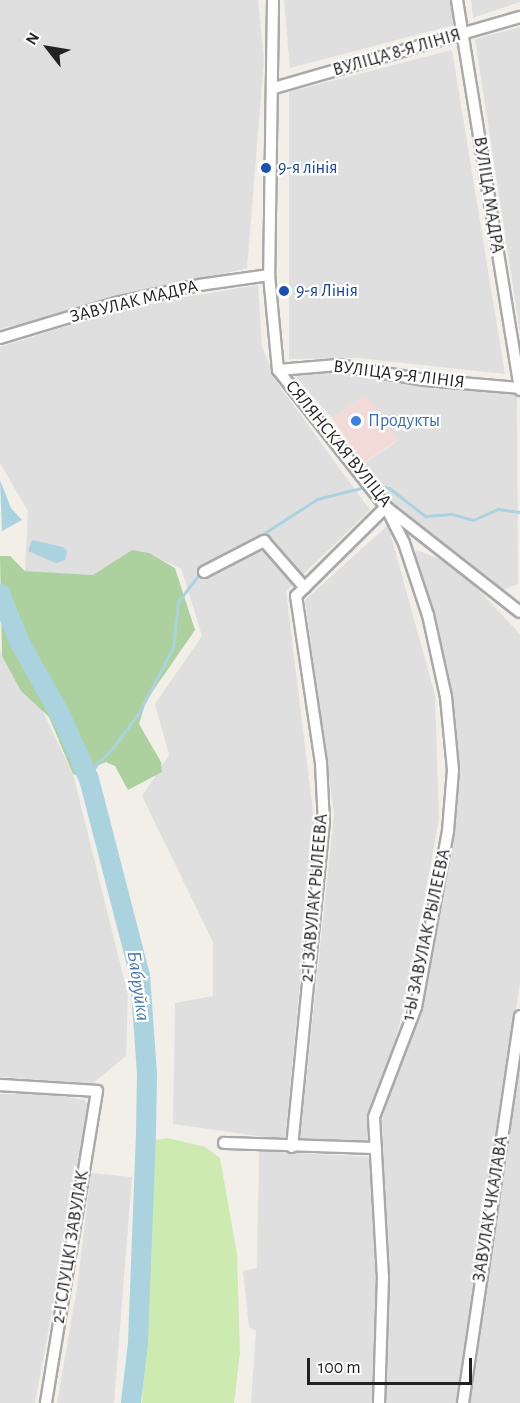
<!DOCTYPE html>
<meta charset="utf-8">
<style>
body{margin:0}
#map{position:relative;width:520px;height:1403px;overflow:hidden;background:#f2efe9;font-family:"Alegreya Sans",sans-serif}
div>[style]{position:absolute}
[style*='--x']{left:calc(var(--x)*1px);top:calc(var(--y)*1px);width:calc(var(--w)*1px);rotate:calc(var(--a)*1deg)}
.residential>*{inset:0;background:#e0dfdf}
.commercial>*{inset:0;background:#f2dad9;transform-origin:0 0}
.grass>*{inset:0;background:#cdebb0}
.forest>*{inset:0;background:#add19e}
.water>*{inset:0;background:#aad3df}
.stream>*{height:3px;margin:-1.5px;padding:0 1.5px;transform-origin:1.5px;border-radius:1.5px;background:#aad3df}
.river>*{height:20px;margin:-10px;padding:0 10px;transform-origin:10px;border-radius:10px;background:#aad3df}
.roads{filter:drop-shadow(2px 0 #a9a9a9) drop-shadow(-2px 0 #a9a9a9) drop-shadow(0 2px #a9a9a9) drop-shadow(0 -2px #a9a9a9)}
.minor>*{height:10px;margin:-5px;padding:0 5px;transform-origin:5px;border-radius:5px;background:#fff}
.dots>*{width:16px;height:16px;translate:-50% -50%;box-sizing:border-box;border:3px solid #fff;border-radius:50%}
span{translate:-50% -50%;white-space:nowrap;text-align:center;line-height:1.15;-webkit-text-stroke:4.5px #fff;paint-order:stroke}
.street-label{font-size:18px;color:#222}
.transit-label{font-size:18px;color:#164399}
.left{translate:0 -50%;text-align:left}
.shop-label{font-size:18px;color:#366cbe}
.water-label{font-size:20px;color:#4a7aab;font-style:italic}
.north{position:absolute;left:18px;top:18px;width:60px;height:60px;-webkit-text-stroke:4px #fff;paint-order:stroke;rotate:301deg;font-size:16px;font-weight:700;line-height:24px;text-align:center;color:#222}
.north::after{content:'';display:block;margin:auto;width:21px;height:27px;background:#222;clip-path:polygon(50% 0,100% 100%,50% 72%,0 100%)}
.scale{position:absolute;left:307px;top:1358px;width:165px;height:27px;box-sizing:border-box;border:3px solid #222;border-top:0;padding-left:8px;font-size:18px;line-height:21px;white-space:nowrap;color:#222;-webkit-text-stroke:4px #fff;paint-order:stroke}
</style>
<div id="map">
<div class="residential">
<div style="clip-path:polygon(0 0,258px 0,264px 60px,247px 268px,0 329px)"></div>
<div style="clip-path:polygon(284px 0,450px 0,454px 25px,290px 68px)"></div>
<div style="clip-path:polygon(471px 0,520px 0,520px 2px,473px 18px)"></div>
<div style="clip-path:polygon(520px 27px,520px 332px,475px 39px)"></div>
<div style="clip-path:polygon(452px 50px,505px 374px,358px 358px,289px 359px,289px 92px)"></div>
<div style="clip-path:polygon(258px 285px,262px 346px,276px 381px,370px 510px,286px 591px,315px 828px,285px 1140px,173px 1124px,175px 1003px,213px 996px,213px 942px,142px 796px,169px 755px,155px 704px,202px 636px,181px 568px,141px 551px,94px 575px,25px 571px,28px 511px,0 463px,0 347px,132px 306px)"></div>
<div style="clip-path:polygon(338px 372px,517px 393px,518px 584px,503px 590px,389px 500px,363px 464px,397px 441px,366px 395px,332px 418px,296px 377px,303px 373px)"></div>
<div style="clip-path:polygon(388px 525px,435px 695px,439px 819px,406px 1000px,368px 1142px,300px 1139px,334px 814px,305px 600px)"></div>
<div style="clip-path:polygon(417px 550px,442px 560px,475px 586px,520px 634px,520px 982px,460px 1403px,383px 1403px,388px 1269px,382px 1120px,432px 939px,455px 821px,457px 770px,413px 558px)"></div>
<div style="clip-path:polygon(0 648px,2px 656px,43px 712px,73px 774px,128px 995px,126px 1056px,92px 1084px,0 1077px)"></div>
<div style="clip-path:polygon(520px 1045px,520px 1403px,468px 1403px)"></div>
<div style="clip-path:polygon(0 1094px,49px 1094px,84px 1100px,90px 1106px,35px 1403px,0 1403px)"></div>
<div style="clip-path:polygon(259px 1151px,373px 1157px,380px 1276px,375px 1403px,251px 1403px,256px 1331px,249px 1327px,243px 1271px,257px 1268px)"></div>
<div style="clip-path:polygon(91px 1173px,132px 1177px,114px 1403px,57px 1403px,77px 1288px)"></div>
</div>
<div class="commercial">
<div style="left:366px;top:395px;width:55px;height:41px;rotate:56deg"></div>
</div>
<div class="grass">
<div style="clip-path:polygon(168px 1138px,205px 1147px,220px 1158px,237px 1254px,240px 1353px,234px 1403px,142px 1403px,155px 1140px)"></div>
</div>
<div class="forest">
<div style="clip-path:polygon(132px 550px,149px 553px,175px 568px,195px 630px,146px 701px,139px 724px,161px 762px,162px 772px,128px 790px,115px 766px,106px 762px,99px 765px,89px 779px,73px 774px,49px 717px,21px 691px,2px 656px,0 556px,10px 556px,25px 571px,93px 575px)"></div>
</div>
<div class="water">
<div style="clip-path:polygon(0 480px,11px 508px,22px 520px,2px 531px)"></div>
<div style="clip-path:polygon(32px 540px,63px 547px,67px 551px,65px 560px,56px 563px,28px 551px)"></div>
</div>
<div class="stream">
<div style="--x:375;--y:485;--w:14;--a:12"></div>
<div style="--x:389;--y:488;--w:46;--a:37.9"></div>
<div style="--x:425;--y:516;--w:27;--a:-4"></div>
<div style="--x:452;--y:514;--w:22;--a:16"></div>
<div style="--x:473;--y:520;--w:27;--a:-24"></div>
<div style="--x:498;--y:509;--w:22;--a:8"></div>
<div style="--x:249;--y:543;--w:81;--a:-32.9"></div>
<div style="--x:317;--y:499;--w:49;--a:-14"></div>
<div style="--x:87;--y:773;--w:35;--a:-44"></div>
<div style="--x:112;--y:749;--w:44;--a:-53.4"></div>
<div style="--x:138;--y:714;--w:75;--a:-62.1"></div>
<div style="--x:173;--y:648;--w:46;--a:-83.8"></div>
<div style="--x:178;--y:602;--w:40;--a:-53"></div>
</div>
<div class="river">
<div style="--x:0;--y:594;--w:53;--a:67.8"></div>
<div style="--x:20;--y:643;--w:81;--a:60.6"></div>
<div style="--x:60;--y:714;--w:71;--a:66"></div>
<div style="--x:89;--y:779;--w:203;--a:75.5"></div>
<div style="--x:140;--y:976;--w:98;--a:85.9"></div>
<div style="--x:147;--y:1074;--w:59;--a:91"></div>
<div style="--x:146;--y:1133;--w:210;--a:92.2"></div>
<div style="--x:138;--y:1343;--w:60;--a:96.7"></div>
</div>
<div class="roads">
<div class="minor">
<div style="--x:273;--y:0;--w:275;--a:90.8"></div>
<div style="--x:269;--y:275;--w:95;--a:84.6"></div>
<div style="--x:278;--y:370;--w:174;--a:51.8"></div>
<div style="--x:386;--y:507;--w:170;--a:38.1"></div>
<div style="--x:457;--y:0;--w:395;--a:80.8"></div>
<div style="--x:274;--y:88;--w:256;--a:-16.1"></div>
<div style="--x:0;--y:338;--w:121;--a:-16.8"></div>
<div style="--x:116;--y:303;--w:85;--a:-12.2"></div>
<div style="--x:199;--y:285;--w:71;--a:-8.1"></div>
<div style="--x:278;--y:370;--w:60;--a:-4.8"></div>
<div style="--x:338;--y:365;--w:88;--a:9.8"></div>
<div style="--x:425;--y:380;--w:95;--a:4.8"></div>
<div style="--x:204;--y:572;--w:68;--a:-27.3"></div>
<div style="--x:264;--y:541;--w:62;--a:48.9"></div>
<div style="--x:0;--y:1085;--w:97;--a:3.5"></div>
<div style="--x:97;--y:1091;--w:316;--a:99.3"></div>
<div style="--x:224;--y:1143;--w:152;--a:1.9"></div>
<div style="--x:292;--y:1147;--w:326;--a:-84.4"></div>
<div style="--x:324;--y:823;--w:60;--a:-92.9"></div>
<div style="--x:321;--y:763;--w:169;--a:-98.5"></div>
<div style="--x:296;--y:596;--w:127;--a:-44.7"></div>
<div style="--x:386;--y:507;--w:40;--a:63.4"></div>
<div style="--x:404;--y:543;--w:76;--a:71.6"></div>
<div style="--x:428;--y:615;--w:84;--a:77.6"></div>
<div style="--x:446;--y:697;--w:73;--a:84.5"></div>
<div style="--x:453;--y:770;--w:61;--a:94.7"></div>
<div style="--x:448;--y:831;--w:179;--a:100.3"></div>
<div style="--x:416;--y:1007;--w:118;--a:110.9"></div>
<div style="--x:374;--y:1117;--w:160;--a:86.8"></div>
<div style="--x:383;--y:1277;--w:126;--a:91.8"></div>
<div style="--x:463;--y:1403;--w:391;--a:-81.6"></div>
</div>
</div>
<div class="dots">
<div style="left:266px;top:168px;background:#1a4fb4"></div>
<div style="left:284px;top:291px;background:#1a4fb4"></div>
<div style="left:356px;top:421px;background:#3f7fe0"></div>
</div>
<div class="street-label">
<span style="left:397px;top:53px;rotate:-16deg">ВУЛІЦА 8-Я ЛІНІЯ</span>
<span style="left:488px;top:195px;rotate:81deg">ВУЛІЦА МАДРА</span>
<span style="left:134px;top:302px;rotate:-14deg">ЗАВУЛАК МАДРА</span>
<span style="left:399px;top:375px;rotate:7deg">ВУЛІЦА 9-Я ЛІНІЯ</span>
<span style="left:338px;top:444px;rotate:51deg">СЯЛЯНСКАЯ ВУЛІЦА</span>
<span style="left:315px;top:898px;rotate:-85deg">2-І ЗАВУЛАК РЫЛЕЕВА</span>
<span style="left:427px;top:935px;rotate:-78deg">1-Ы ЗАВУЛАК РЫЛЕЕВА</span>
<span style="left:491px;top:1209px;rotate:-81deg">ЗАВУЛАК ЧКАЛАВА</span>
<span style="left:71px;top:1247px;rotate:-81deg">2-І СЛУЦКІ ЗАВУЛАК</span>
</div>
<div class="transit-label">
<span class="left" style="left:278px;top:168px">9-я лінія</span>
<span class="left" style="left:296px;top:291px">9-я Лінія</span>
</div>
<div class="shop-label">
<span class="left" style="left:368px;top:421px">Продукты</span>
</div>
<div class="water-label">
<span style="left:138px;top:986px;rotate:82deg">Бабруйка</span>
</div>
<div class="north">N</div>
<div class="scale">100 m</div>
</div>
